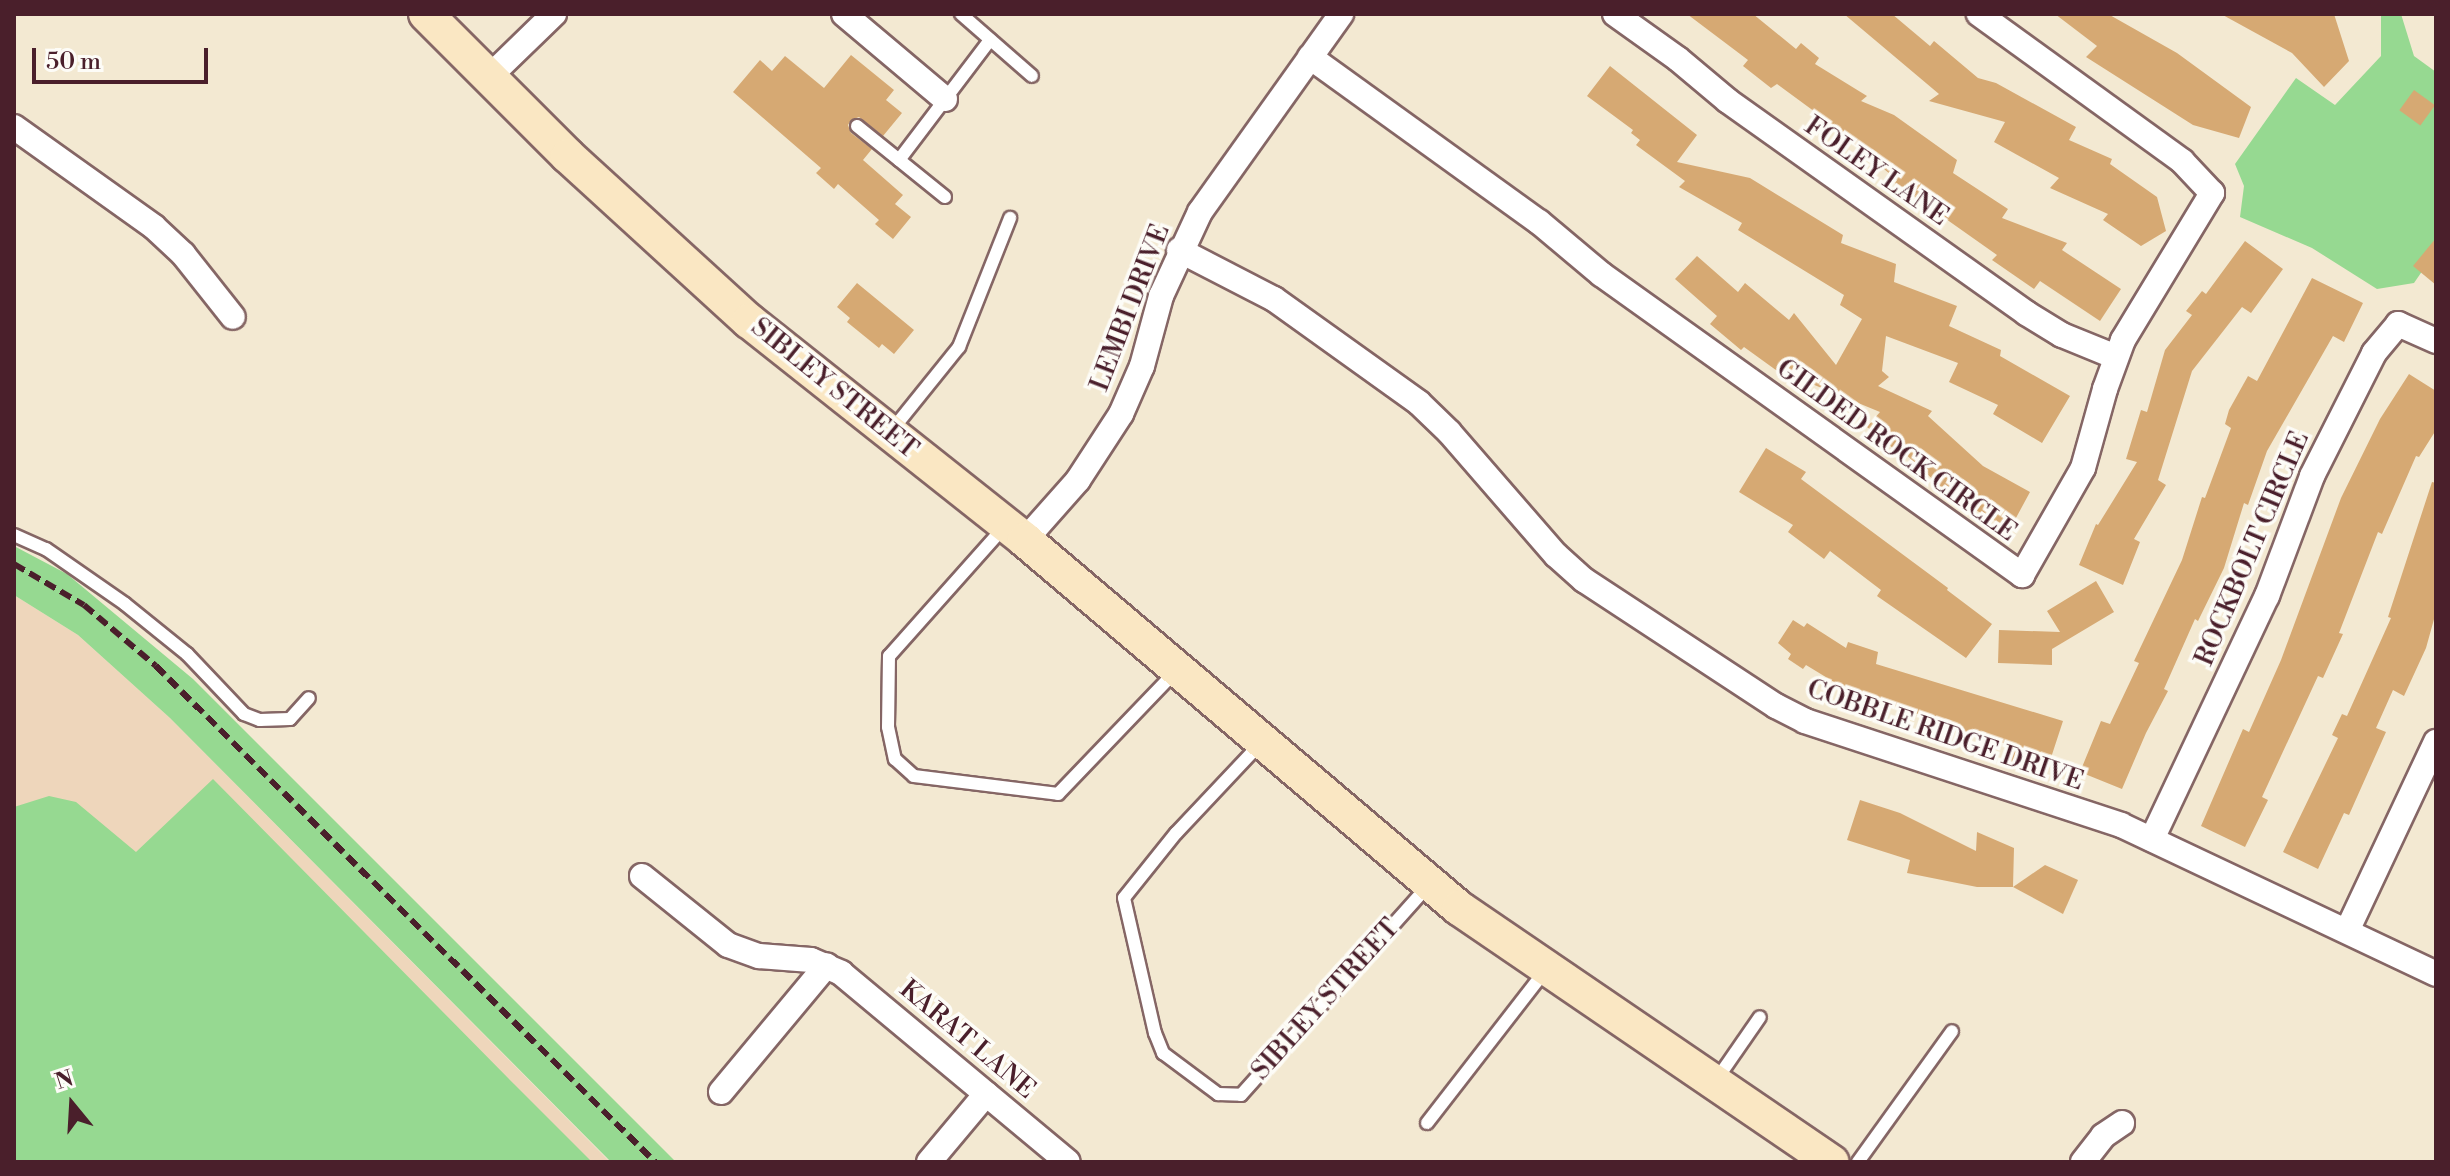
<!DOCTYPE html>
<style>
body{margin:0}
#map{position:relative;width:2450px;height:1176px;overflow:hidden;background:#f3e9d2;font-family:"Libre Bodoni",serif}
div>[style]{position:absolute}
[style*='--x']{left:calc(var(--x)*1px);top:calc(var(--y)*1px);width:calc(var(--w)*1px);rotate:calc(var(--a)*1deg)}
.built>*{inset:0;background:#eed6bb}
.green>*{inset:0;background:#96d991}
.building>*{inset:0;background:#d6a973;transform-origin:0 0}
.roads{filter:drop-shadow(2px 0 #856665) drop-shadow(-2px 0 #856665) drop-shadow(0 2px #856665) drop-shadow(0 -2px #856665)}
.lane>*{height:12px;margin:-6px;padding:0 6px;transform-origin:6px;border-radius:6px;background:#fff}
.street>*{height:24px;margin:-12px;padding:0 12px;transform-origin:12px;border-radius:12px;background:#fff}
.secondary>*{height:34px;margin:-17px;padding:0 17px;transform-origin:17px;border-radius:17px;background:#fae7c3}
.rail>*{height:6px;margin-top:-3px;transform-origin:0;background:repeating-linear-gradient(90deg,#4a1f2b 0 12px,transparent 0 18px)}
span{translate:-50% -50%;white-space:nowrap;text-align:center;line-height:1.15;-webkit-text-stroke:7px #fdfcf7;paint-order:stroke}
.street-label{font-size:26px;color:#4a1f2b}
.frame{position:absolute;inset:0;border:16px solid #4a1f2b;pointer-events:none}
.north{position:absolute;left:32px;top:1064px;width:80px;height:80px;-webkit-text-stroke:6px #fdfcf7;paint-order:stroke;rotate:342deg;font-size:22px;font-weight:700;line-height:32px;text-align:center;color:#4a1f2b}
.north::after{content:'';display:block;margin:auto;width:28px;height:36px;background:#4a1f2b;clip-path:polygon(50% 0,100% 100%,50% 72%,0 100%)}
.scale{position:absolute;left:32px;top:48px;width:176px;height:36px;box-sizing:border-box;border:4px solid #4a1f2b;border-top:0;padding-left:10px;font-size:24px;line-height:28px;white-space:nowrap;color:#4a1f2b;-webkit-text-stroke:6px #fdfcf7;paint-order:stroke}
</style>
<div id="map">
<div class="built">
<div style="clip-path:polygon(14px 595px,78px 635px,170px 718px,610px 1162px,14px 1162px)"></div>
</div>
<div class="green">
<div style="clip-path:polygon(2381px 14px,2401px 14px,2414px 56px,2436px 72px,2436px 251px,2414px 283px,2377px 289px,2312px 248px,2240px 217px,2244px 186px,2235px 164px,2296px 78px,2335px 105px,2381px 56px)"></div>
<div style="clip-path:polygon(14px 546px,67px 574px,193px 679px,676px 1162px,611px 1162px,170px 718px,78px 635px,14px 595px)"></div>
<div style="clip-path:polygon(213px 779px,514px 1084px,592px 1162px,14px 1162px,14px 807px,49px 796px,76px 802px,136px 852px)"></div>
</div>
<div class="building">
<div style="clip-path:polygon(1687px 14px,1753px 14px,1796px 49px,1801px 43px,1819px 58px,1815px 64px,1867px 96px,1861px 101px,1894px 115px,1957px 160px,1953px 173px,2008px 209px,2002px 218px,2067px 243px,2062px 250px,2121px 289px,2100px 321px,2040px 281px,2034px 289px,1992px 260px,1997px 255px,1895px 183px,1897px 180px,1826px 120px,1777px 84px,1771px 88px,1743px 66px,1748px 60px)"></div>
<div style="clip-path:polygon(1844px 14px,1892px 14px,1930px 46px,1934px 41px,1978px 78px,1996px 83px,2076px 127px,2069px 140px,2112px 159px,2110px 164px,2157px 197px,2166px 231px,2141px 246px,2103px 220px,2108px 214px,2050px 188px,2059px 178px,1994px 142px,2005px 122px,1929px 101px,1939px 94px)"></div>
<div style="clip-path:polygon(2055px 14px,2108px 14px,2177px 53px,2251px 107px,2239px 138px,2193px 125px,2086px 57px,2097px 46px)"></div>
<div style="clip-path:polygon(2221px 14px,2334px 14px,2349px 61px,2324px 87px,2292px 53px)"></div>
<div style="clip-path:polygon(851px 55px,894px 90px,886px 100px,902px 113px,883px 136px,859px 117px,851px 120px,848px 125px,851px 133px,872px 149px,863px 160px,903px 195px,895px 204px,911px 217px,893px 239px,875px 224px,879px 220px,838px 184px,834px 189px,816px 173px,821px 168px,733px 92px,760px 60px,772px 71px,785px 56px,824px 88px)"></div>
<div style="clip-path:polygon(1610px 66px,1697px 135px,1677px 162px,1750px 178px,1843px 235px,1841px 243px,1896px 264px,1894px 282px,1957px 306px,1949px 326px,2001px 350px,2000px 356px,2070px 396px,2042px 443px,1993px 414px,1998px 405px,1949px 382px,1958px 363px,1886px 336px,1882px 371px,1889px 377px,1878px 386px,1932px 411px,1928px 416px,1983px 466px,2030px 492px,2010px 529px,1952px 497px,1901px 450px,1899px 453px,1867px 427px,1880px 412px,1795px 377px,1791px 381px,1744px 347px,1741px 350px,1710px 324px,1717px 316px,1675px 279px,1697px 256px,1738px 292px,1745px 283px,1789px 320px,1794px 313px,1836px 365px,1862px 319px,1840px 305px,1844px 295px,1738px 230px,1742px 223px,1679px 187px,1685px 181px,1636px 145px,1640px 140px,1631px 133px,1633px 130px,1587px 96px)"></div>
<div style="left:2414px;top:90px;width:26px;height:25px;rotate:36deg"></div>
<div style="clip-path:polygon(2436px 238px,2436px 285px,2413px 266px)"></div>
<div style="clip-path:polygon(2245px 241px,2283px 269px,2251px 313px,2242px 307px,2192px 371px,2158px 480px,2166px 485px,2134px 539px,2140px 542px,2123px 585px,2079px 565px,2096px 524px,2098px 525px,2137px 462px,2126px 459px,2141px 410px,2147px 412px,2165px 350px,2192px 315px,2186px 311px,2202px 291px,2206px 294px)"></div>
<div style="clip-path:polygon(2312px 278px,2363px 303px,2344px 342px,2333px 336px,2267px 451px,2248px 505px,2244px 503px,2224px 568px,2198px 621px,2195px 619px,2164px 689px,2168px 691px,2146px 733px,2122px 789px,2080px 772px,2101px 721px,2110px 724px,2139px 663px,2134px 661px,2182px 560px,2202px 497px,2205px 498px,2231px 428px,2225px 424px,2229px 410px,2248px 376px,2257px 381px)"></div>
<div style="clip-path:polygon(857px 283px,914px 330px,894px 354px,882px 344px,879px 348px,847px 322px,850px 318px,837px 307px)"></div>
<div style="clip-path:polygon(2409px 374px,2436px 391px,2436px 430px,2419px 457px,2416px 456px,2382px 534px,2378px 532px,2339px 633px,2343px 634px,2323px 678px,2318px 676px,2262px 797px,2268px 800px,2245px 847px,2201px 826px,2243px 729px,2249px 732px,2281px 660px,2341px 498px,2380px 419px)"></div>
<div style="clip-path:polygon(1766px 448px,1806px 472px,1801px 479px,1948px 588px,1947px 590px,1992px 624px,1966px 658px,1877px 596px,1881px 590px,1830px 551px,1824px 559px,1788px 532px,1793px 525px,1739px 492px)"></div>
<div style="clip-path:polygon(2432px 482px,2436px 483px,2436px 612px,2426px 648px,2404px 696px,2393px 690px,2376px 728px,2386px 732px,2349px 815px,2344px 813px,2318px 869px,2283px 852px,2338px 738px,2332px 735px,2342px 714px,2347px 716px,2391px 618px,2388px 617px)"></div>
<div style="clip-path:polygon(2096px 581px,2114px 612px,2052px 649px,2052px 665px,1998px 663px,1999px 630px,2060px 632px,2047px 611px)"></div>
<div style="clip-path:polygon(1793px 620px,1804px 627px,1807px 623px,1846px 648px,1848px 642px,1878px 652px,1876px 664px,2063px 721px,2046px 773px,2009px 761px,2014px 746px,1949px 728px,1950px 725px,1832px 685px,1834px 682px,1806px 665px,1803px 669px,1788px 659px,1791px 654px,1778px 643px)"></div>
<div style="clip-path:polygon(1860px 800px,1900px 813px,1976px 851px,1977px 832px,2014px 848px,2013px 887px,1977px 887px,1907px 873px,1910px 860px,1847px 840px)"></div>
<div style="clip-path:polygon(2045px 865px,2078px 880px,2063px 914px,2013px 887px)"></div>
</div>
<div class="roads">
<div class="lane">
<div style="--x:961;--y:14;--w:94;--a:41.1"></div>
<div style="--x:857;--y:126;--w:113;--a:38.9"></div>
<div style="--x:899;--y:160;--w:151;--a:-52.8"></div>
<div style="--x:892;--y:430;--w:107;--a:-51.1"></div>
<div style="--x:959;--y:347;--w:139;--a:-68.4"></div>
<div style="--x:1005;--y:526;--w:174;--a:131.7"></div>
<div style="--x:889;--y:656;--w:71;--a:90.8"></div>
<div style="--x:888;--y:727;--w:33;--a:78"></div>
<div style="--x:895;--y:759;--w:25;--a:42"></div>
<div style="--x:914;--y:776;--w:145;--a:7.1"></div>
<div style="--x:1058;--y:794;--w:172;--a:-46.2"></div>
<div style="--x:14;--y:535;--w:35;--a:24"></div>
<div style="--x:46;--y:549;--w:96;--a:34.8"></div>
<div style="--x:125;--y:604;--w:80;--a:38.9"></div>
<div style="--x:187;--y:654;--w:83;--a:46.5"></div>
<div style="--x:244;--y:714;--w:17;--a:21"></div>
<div style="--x:260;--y:720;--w:30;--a:-2"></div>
<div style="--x:290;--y:719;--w:28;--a:-48"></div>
<div style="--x:1260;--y:744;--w:122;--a:133.3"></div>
<div style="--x:1176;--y:833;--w:83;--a:128.7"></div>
<div style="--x:1124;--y:898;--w:139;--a:77.1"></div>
<div style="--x:1155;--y:1033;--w:22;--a:68"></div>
<div style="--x:1163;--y:1053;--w:69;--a:36.7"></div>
<div style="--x:1218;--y:1094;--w:23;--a:2"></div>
<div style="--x:1241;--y:1095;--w:280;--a:-48.2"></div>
<div style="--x:1717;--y:1079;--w:75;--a:-55.3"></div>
<div style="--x:1427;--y:1123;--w:192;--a:-52.2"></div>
<div style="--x:1858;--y:1162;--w:161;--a:-54.3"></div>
</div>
<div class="street">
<div style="--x:844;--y:14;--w:132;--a:40.1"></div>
<div style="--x:1615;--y:14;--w:77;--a:35.5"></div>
<div style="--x:1678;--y:59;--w:65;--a:40"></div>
<div style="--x:1728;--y:101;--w:366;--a:35.4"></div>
<div style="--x:2026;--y:313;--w:42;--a:31.4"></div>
<div style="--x:2062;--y:335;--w:58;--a:22.2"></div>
<div style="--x:1310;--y:57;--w:282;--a:35.8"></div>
<div style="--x:1539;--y:222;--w:81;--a:40"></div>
<div style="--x:1601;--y:274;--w:518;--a:35.56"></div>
<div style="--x:2022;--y:575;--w:123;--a:-60.3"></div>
<div style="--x:2083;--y:468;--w:82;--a:-74.4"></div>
<div style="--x:2105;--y:389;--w:52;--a:-69.8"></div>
<div style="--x:2123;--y:340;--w:172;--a:-58.8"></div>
<div style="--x:2212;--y:193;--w:44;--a:-133.2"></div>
<div style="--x:2182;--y:161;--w:251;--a:-144.1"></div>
<div style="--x:488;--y:78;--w:92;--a:-44.1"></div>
<div style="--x:14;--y:127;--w:172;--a:35.5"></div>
<div style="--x:154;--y:227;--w:40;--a:43"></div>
<div style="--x:183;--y:254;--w:80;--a:51.6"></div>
<div style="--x:1179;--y:250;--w:107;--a:27.3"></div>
<div style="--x:1274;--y:299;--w:178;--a:35.6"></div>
<div style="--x:1419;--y:403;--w:42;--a:44"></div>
<div style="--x:1449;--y:432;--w:163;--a:49"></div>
<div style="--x:1556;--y:555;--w:38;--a:42"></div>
<div style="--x:1584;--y:580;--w:230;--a:33.3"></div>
<div style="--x:1776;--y:706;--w:33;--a:27"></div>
<div style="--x:1805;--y:721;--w:333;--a:18.2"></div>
<div style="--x:2121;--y:825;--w:348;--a:25.3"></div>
<div style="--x:1025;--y:540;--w:80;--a:-48.5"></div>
<div style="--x:1078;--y:480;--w:79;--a:-56.9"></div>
<div style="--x:1121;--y:414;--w:52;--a:-66.4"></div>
<div style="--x:1142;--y:366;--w:73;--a:-74.8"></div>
<div style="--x:1161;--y:296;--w:93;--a:-65.1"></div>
<div style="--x:1200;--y:212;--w:243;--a:-54.5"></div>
<div style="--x:2152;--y:839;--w:269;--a:-64.7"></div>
<div style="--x:2267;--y:596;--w:128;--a:-69.4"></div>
<div style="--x:2312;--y:476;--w:138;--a:-63.2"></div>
<div style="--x:2374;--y:353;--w:38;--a:-50"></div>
<div style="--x:2398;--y:324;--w:42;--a:24.1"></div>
<div style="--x:642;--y:876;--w:110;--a:38.7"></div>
<div style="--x:728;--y:945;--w:33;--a:20"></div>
<div style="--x:759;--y:956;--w:52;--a:4.4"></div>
<div style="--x:811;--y:960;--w:33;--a:23"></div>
<div style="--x:841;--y:973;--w:295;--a:39.8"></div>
<div style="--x:2347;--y:931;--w:209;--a:-64.8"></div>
<div style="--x:721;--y:1092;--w:165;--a:-50.2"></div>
<div style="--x:929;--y:1162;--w:89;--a:-50"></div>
<div style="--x:2083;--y:1162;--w:33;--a:-52"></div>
<div style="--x:2103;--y:1136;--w:23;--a:-34"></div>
</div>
<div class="secondary">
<div style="--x:426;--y:14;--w:201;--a:45"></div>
<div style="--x:568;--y:156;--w:245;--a:42.4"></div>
<div style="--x:749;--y:321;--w:352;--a:38.4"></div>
<div style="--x:1025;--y:540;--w:569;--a:40.3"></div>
<div style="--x:1459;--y:908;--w:451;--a:34.3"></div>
</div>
</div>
<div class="rail">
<div style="--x:14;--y:564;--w:81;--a:30.4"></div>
<div style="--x:84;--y:605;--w:94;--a:40.3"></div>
<div style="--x:156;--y:666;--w:704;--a:44.83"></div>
</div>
<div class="street-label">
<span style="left:1876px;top:172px;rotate:35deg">FOLEY LANE</span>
<span style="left:1131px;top:308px;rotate:-69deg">LEMBI DRIVE</span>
<span style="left:834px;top:389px;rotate:39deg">SIBLEY STREET</span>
<span style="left:1896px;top:451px;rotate:36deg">GILDED ROCK CIRCLE</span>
<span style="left:2253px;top:549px;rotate:-67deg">ROCKBOLT CIRCLE</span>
<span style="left:1945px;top:736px;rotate:19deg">COBBLE RIDGE DRIVE</span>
<span style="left:1326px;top:1000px;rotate:-48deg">SIBLEY STREET</span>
<span style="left:967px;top:1040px;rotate:40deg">KARAT LANE</span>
</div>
<div class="frame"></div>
<div class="north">N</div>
<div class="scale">50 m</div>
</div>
